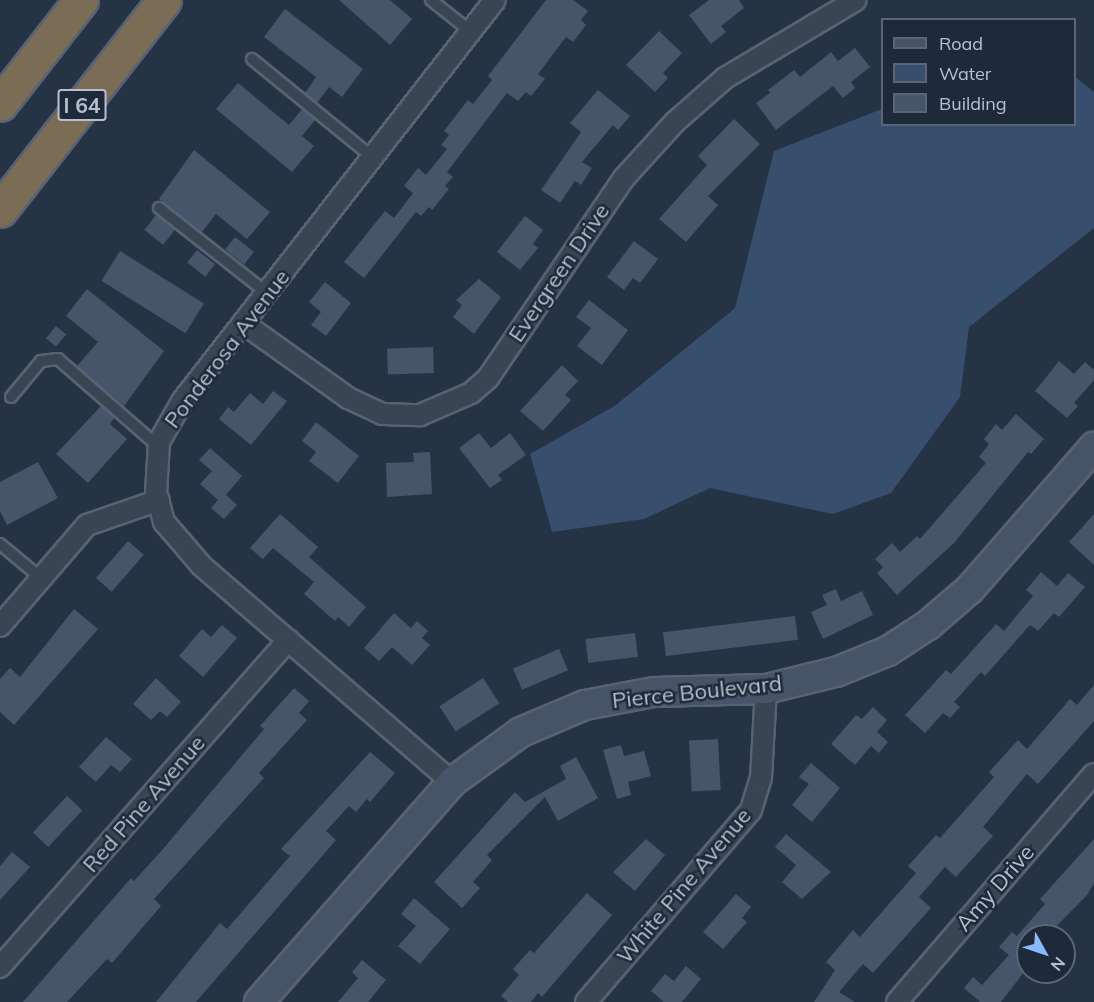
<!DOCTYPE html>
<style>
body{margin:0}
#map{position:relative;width:1094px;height:1002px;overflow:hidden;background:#253345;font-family:Mulish,sans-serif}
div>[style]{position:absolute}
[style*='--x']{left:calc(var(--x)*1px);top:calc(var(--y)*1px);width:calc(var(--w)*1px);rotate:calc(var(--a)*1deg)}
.water>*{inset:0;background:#374f6d}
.building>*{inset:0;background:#465569;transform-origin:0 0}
.roads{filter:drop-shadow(2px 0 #586372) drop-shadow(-2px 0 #586372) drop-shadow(0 2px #586372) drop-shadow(0 -2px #586372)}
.lane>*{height:10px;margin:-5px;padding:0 5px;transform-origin:5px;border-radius:5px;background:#3a4554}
.street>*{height:20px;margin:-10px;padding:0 10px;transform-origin:10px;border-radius:10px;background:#3a4554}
.secondary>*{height:28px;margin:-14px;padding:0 14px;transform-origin:14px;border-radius:14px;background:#475468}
.highway>*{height:33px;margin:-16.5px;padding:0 16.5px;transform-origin:16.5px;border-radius:16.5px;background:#7b6c56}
span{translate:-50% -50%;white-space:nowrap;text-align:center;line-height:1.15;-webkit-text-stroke:5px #1e2a3a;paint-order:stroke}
.shield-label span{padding:2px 4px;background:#1e2a3a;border:2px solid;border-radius:4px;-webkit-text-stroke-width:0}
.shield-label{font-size:21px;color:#b7c0ce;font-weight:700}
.street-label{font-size:22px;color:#b7c0ce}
.legend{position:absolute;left:881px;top:18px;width:195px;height:108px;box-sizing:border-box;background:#1e2a3a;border:2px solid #5b6675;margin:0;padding:8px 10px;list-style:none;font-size:18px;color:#b7c0ce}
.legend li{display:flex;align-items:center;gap:12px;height:30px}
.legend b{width:30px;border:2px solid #5b6675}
.north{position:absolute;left:1016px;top:924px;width:60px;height:60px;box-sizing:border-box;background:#1e2a3a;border:2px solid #5b6675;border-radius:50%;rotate:130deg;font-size:16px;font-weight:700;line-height:24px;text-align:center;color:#b7c0ce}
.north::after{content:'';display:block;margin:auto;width:21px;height:27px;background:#8bb9ff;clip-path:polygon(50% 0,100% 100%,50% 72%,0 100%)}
</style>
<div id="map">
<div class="water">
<div style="clip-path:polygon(1075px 77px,1094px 92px,1094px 228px,969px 327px,960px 397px,891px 493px,833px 514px,710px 488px,644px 519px,552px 532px,530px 454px,616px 405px,735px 308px,774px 151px,882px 109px,882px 124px,1074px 124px)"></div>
</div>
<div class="building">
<div style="clip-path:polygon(339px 0,390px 0,412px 19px,390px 45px)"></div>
<div style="clip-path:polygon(546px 0,573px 0,588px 11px,581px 20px,586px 25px,573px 42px,566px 37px,538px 74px,545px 79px,531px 96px,526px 92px,518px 101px,507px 93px,447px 172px,453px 177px,445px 186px,449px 189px,432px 210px,429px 207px,421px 216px,416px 212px,364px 278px,344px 262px,385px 211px,394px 218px,413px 193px,404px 186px,418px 168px,426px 175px,447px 149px,441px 145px,449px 135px,444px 131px,468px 100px,473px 104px,492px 80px,488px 76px)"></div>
<div style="clip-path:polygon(709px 0,739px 0,744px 8px,721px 26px,726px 32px,711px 44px,689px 15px)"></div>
<div style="clip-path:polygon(285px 9px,363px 69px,342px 97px,329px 87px,317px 103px,305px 93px,316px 77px,264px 37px)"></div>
<div style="clip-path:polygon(659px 31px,682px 53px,663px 73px,668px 78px,655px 92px,626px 65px)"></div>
<div style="clip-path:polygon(855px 48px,870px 67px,851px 82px,855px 88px,843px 98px,833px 86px,776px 130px,756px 103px,770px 93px,768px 90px,794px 70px,800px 77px,831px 52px,838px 61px)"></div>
<div style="clip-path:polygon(238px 83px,289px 125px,302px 109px,315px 120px,302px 136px,314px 146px,292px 172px,216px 109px)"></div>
<div style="clip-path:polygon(598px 90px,630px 116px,618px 130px,613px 125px,582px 162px,592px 168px,581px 185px,575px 181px,560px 203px,541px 190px,581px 132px,570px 123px)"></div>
<div style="clip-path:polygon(734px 119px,760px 144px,708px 196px,718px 205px,686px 242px,659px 219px,707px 165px,698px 156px)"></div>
<div style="clip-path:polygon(194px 150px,270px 212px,247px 239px,216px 214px,202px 232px,159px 199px)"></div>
<div style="left:156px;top:215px;width:24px;height:19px;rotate:38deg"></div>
<div style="clip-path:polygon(525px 216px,543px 230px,533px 244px,538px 248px,520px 270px,497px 252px)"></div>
<div style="left:235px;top:237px;width:24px;height:16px;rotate:38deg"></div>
<div style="clip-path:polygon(634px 241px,658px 259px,640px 283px,633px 278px,624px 290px,607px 277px)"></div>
<div style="left:197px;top:250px;width:23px;height:16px;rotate:38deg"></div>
<div style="left:120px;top:251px;width:99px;height:35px;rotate:32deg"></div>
<div style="clip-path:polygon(479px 279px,501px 297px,474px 334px,453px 317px,462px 305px,456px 300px)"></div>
<div style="clip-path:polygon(325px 282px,351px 303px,326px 336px,311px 325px,321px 312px,309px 302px)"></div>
<div style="clip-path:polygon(87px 289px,164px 351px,124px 406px,77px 366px,98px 342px,66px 316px)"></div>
<div style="clip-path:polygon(589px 300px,628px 330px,602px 365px,577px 346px,591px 328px,576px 317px)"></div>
<div style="left:56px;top:326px;width:13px;height:16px;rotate:39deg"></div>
<div style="left:433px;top:347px;width:26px;height:46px;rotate:88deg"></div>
<div style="clip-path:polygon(1059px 361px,1074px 374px,1085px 362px,1094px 370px,1094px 380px,1074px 403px,1078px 406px,1067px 418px,1035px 391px)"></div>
<div style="clip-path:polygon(562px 365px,578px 381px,565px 395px,571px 400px,543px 431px,520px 411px)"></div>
<div style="clip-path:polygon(273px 391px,287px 401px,251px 445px,219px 419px,228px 407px,234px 412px,250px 393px,263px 404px)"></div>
<div style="clip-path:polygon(101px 406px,114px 418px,110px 424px,127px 439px,88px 483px,56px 454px)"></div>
<div style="clip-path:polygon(1016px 414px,1044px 439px,1031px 454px,1028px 452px,954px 543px,897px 595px,877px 573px,883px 567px,875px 559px,892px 543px,900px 552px,917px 536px,920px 539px,986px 463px,979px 457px,989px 444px,984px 439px,996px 424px,1002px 430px)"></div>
<div style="clip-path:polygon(316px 422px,359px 456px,338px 483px,309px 461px,316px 452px,302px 441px)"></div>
<div style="clip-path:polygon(479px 433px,491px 448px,510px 433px,526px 455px,498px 475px,502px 480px,490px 488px,459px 448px)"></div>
<div style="clip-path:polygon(210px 448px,242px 476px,226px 495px,237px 505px,224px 519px,211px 508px,218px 500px,200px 484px,212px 471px,199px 460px)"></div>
<div style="clip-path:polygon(430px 452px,432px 494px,387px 497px,386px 463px,414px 462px,413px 453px)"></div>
<div style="clip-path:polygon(38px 462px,58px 498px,7px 525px,0 511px,0 482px)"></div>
<div style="clip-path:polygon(280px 514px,318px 547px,309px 557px,366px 607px,349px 627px,338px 617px,335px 621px,304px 594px,314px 582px,273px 548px,263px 559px,250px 548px)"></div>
<div style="clip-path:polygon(1094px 514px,1094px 565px,1069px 542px)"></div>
<div style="left:128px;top:541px;width:21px;height:49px;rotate:41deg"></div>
<div style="clip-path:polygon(1041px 572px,1057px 586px,1068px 573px,1085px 587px,1059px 617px,1054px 613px,1038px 631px,1030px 625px,985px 676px,981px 672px,954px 702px,960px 707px,950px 718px,943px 713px,925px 733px,905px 715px,946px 670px,951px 674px,996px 624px,1004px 631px,1033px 596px,1026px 590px)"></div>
<div style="clip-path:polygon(836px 589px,841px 601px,862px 591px,873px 615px,823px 639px,811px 612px,827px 605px,822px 595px)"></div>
<div style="clip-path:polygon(74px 609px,98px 629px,14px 725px,0 712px,0 679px,10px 668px,20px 677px)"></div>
<div style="clip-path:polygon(394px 613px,411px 628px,417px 621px,428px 631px,422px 638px,430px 645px,412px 665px,392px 647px,379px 661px,364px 648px)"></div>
<div style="left:795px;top:616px;width:24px;height:133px;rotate:83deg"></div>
<div style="clip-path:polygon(222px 625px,237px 638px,203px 677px,179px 656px,202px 629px,211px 637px)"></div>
<div style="left:635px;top:633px;width:24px;height:50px;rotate:83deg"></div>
<div style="left:559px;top:649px;width:23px;height:50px;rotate:67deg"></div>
<div style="clip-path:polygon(156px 678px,181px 702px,167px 717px,160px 711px,151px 720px,133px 704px)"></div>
<div style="left:483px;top:678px;width:30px;height:52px;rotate:57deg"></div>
<div style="clip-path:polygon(1094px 685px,1094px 721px,1038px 784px,1027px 774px,983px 827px,993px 836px,956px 877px,945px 867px,919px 897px,931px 908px,873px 973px,863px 964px,839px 992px,855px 1002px,814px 1002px,835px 970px,826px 962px,853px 930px,860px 937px,916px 873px,908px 866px,936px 835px,940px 838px,994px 777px,989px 772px,1018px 740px,1027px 749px,1070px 699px,1077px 705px)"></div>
<div style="clip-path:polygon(294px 688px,309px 701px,299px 713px,307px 720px,259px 773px,264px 778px,154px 899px,161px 906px,112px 963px,107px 959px,67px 1002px,23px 1002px,131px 878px,134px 881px,163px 849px,264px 729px,260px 726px)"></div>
<div style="clip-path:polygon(873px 707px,887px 720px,877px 732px,888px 742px,879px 753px,871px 746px,855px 765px,831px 744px,856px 715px,862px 719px)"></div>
<div style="clip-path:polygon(106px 737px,132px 759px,120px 772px,111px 765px,96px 782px,79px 767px)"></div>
<div style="left:718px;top:739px;width:51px;height:29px;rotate:87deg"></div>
<div style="clip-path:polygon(621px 745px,624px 756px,644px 751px,651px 776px,628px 782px,631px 795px,617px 799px,603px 750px)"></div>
<div style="clip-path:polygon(370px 752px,395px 773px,370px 802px,367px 799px,356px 812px,349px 806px,326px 831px,336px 840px,196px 1002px,156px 1002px,220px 923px,227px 929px,290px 856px,281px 849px)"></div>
<div style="clip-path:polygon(576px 757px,598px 798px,558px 821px,545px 797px,487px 855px,492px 860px,473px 882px,480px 888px,462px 908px,434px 882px,515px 792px,525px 802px,566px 779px,560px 766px)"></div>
<div style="clip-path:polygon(811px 763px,840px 788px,812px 822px,792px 805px,809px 784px,799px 777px)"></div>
<div style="left:67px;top:796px;width:21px;height:50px;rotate:43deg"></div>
<div style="clip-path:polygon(786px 834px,831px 872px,802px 899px,782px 882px,796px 865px,775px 847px)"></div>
<div style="clip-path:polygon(646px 839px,665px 855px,635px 891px,613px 872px)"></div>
<div style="clip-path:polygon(1094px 839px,1094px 883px,1087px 895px,1047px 936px,1028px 936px,1028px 967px,1001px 1002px,980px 1002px,964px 988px,973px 977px,982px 985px,1009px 955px,999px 947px,1012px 932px,1017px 936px,1045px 904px,1040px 899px)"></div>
<div style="clip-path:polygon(12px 852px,30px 867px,0 900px,0 866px)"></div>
<div style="clip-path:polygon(587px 893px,612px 915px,542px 997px,538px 993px,531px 1002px,508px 1002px,501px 996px,519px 975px,513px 969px,530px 950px,534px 953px)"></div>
<div style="clip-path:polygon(736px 894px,751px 907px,742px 918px,747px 922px,723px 949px,703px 932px)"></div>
<div style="clip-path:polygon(414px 898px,450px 929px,420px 964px,398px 946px,416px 926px,401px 914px)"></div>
<div style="clip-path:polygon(362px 960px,386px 980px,368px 1002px,338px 1002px,358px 978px,352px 972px)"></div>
<div style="clip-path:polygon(686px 966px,701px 979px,682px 1002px,664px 1002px,651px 991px,665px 974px,674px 981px)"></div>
</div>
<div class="roads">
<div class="lane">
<div style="--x:431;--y:0;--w:50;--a:38.5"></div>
<div style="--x:252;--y:59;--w:155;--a:39.2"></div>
<div style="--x:159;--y:208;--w:137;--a:38.2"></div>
<div style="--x:11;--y:397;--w:47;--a:-50.2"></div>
<div style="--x:41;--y:361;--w:17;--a:-7"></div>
<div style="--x:58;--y:359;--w:134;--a:41.1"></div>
<div style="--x:0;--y:544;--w:53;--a:39.7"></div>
</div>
<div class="street">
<div style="--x:243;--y:323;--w:129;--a:35.5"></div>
<div style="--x:348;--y:398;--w:38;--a:25"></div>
<div style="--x:382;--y:414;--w:38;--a:2"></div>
<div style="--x:420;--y:415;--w:56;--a:-23.3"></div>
<div style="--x:471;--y:393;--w:23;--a:-41"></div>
<div style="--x:488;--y:378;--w:242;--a:-55.8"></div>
<div style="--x:624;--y:178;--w:76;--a:-47.7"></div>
<div style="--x:675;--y:122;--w:67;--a:-41.3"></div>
<div style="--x:725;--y:78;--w:152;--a:-30.8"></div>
<div style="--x:0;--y:626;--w:133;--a:-49.3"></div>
<div style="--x:87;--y:525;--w:76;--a:-19.1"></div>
<div style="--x:452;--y:782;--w:332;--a:-139.2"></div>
<div style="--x:201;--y:565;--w:57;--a:-130.7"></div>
<div style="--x:164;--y:522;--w:30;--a:-105"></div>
<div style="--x:156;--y:493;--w:51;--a:-86.6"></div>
<div style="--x:159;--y:442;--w:48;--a:-60.3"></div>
<div style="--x:183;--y:400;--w:507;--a:-52.05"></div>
<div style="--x:0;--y:967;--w:436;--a:-48.6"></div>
<div style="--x:586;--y:1002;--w:253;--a:-49.3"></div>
<div style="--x:751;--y:810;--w:34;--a:-73"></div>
<div style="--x:761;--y:778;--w:89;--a:-86.8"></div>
<div style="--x:897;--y:1002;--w:301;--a:-49.2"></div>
</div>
<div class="secondary">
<div style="--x:259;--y:1002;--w:293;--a:-48.7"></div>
<div style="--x:452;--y:782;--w:85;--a:-35.9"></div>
<div style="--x:521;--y:732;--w:69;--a:-22.9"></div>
<div style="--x:585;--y:705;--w:70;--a:-10.7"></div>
<div style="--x:654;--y:692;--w:112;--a:-1.5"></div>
<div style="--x:766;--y:689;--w:72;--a:-13.7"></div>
<div style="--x:836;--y:672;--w:56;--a:-22"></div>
<div style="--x:888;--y:651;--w:48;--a:-33"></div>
<div style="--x:928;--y:625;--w:55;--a:-40.6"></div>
<div style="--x:970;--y:589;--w:189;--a:-48.9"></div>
</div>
<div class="highway">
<div style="--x:0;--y:104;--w:132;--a:-52.1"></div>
<div style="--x:0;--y:210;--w:266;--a:-52"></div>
</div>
</div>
<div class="shield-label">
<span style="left:82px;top:105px">I 64</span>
</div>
<div class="street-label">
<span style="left:559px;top:273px;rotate:-56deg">Evergreen Drive</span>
<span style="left:227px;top:349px;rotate:-53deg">Ponderosa Avenue</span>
<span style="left:697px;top:692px;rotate:-6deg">Pierce Boulevard</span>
<span style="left:144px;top:804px;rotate:-49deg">Red Pine Avenue</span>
<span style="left:684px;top:886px;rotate:-50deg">White Pine Avenue</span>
<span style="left:995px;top:888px;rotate:-49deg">Amy Drive</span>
</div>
<ul class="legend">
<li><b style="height:8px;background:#475468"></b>Road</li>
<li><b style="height:16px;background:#374f6d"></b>Water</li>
<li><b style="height:16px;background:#465569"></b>Building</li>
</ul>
<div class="north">N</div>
</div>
